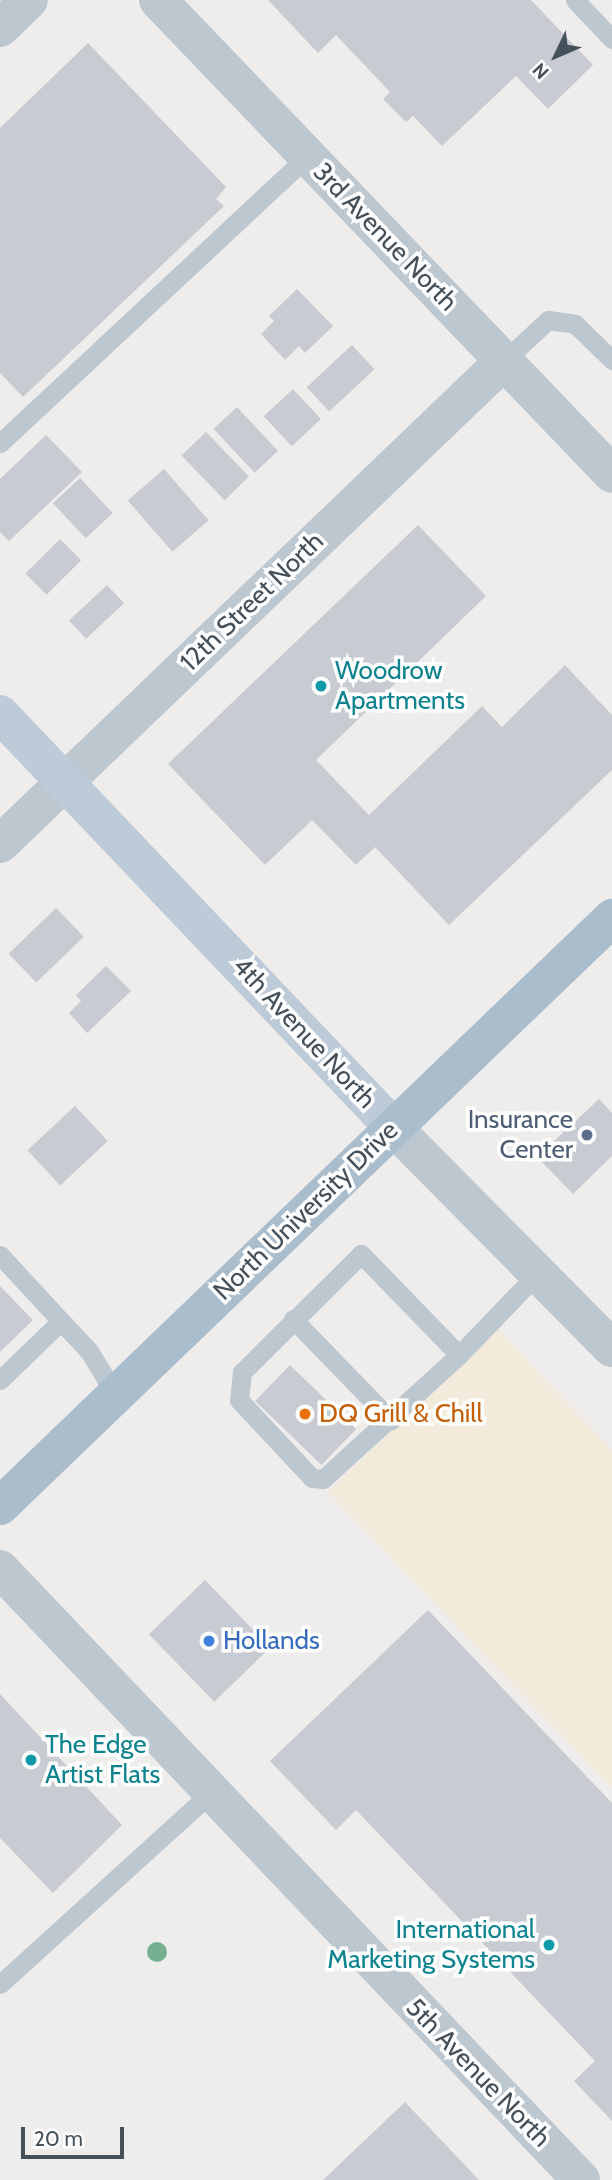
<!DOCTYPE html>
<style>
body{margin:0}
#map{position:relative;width:612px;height:2180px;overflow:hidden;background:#efecec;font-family:Cabin,sans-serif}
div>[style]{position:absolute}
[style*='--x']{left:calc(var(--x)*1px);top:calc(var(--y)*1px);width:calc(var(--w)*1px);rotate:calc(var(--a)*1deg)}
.sand>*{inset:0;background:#f2eadb}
.building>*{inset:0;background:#c8cbd1;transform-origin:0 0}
.lane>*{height:19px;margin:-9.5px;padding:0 9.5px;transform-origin:9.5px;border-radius:9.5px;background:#bcc7d0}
.street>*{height:38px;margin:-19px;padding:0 19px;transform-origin:19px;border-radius:19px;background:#bcc7d0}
.secondary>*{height:38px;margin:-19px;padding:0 19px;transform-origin:19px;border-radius:19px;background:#bdcad7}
.primary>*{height:38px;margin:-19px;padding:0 19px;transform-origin:19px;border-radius:19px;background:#aabdcd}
.trees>*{width:20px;height:20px;margin:-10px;border-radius:50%;background:#75b090}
.dots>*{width:19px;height:19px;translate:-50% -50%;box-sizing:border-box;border:4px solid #fff;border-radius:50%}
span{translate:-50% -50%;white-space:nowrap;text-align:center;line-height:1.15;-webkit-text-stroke:7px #fff;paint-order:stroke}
.street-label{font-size:26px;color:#44505a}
.culture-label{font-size:26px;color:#0d838f}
.left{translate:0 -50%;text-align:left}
.right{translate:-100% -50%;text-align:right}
.service-label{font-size:26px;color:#4e5e75}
.food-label{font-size:26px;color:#c56008}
.shop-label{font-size:26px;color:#366cbe}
.north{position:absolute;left:521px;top:21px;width:70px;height:70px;-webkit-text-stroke:5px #fff;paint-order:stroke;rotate:226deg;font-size:19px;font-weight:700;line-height:28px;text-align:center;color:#44505a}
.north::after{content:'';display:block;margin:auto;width:24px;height:32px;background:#44505a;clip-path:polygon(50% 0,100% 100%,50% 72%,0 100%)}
.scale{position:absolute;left:21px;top:2127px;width:103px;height:32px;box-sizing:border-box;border:4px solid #44505a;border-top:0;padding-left:9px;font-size:21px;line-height:24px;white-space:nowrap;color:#44505a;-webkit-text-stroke:5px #fff;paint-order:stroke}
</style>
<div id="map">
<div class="sand">
<div style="clip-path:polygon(497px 1328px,612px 1451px,612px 1788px,328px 1492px)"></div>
</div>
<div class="building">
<div style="clip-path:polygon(268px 0,531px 0,593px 65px,548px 109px,516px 76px,442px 146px,413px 116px,406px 122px,383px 99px,390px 92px,336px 35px,318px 53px)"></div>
<div style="clip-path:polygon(88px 43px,226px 187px,216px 199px,224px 206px,23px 397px,0 373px,0 128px)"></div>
<div style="clip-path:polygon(297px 289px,333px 326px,305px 353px,299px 346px,285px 360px,261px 334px,274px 321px,269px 316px)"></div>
<div style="left:352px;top:345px;width:33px;height:62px;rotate:47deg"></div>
<div style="left:293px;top:389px;width:41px;height:40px;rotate:47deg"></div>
<div style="left:237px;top:407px;width:60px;height:32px;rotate:47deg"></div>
<div style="left:206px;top:432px;width:62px;height:34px;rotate:46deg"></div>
<div style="clip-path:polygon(46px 435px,82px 472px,9px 541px,0 532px,0 479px)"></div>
<div style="left:164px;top:469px;width:68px;height:48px;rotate:49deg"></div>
<div style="left:80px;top:478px;width:48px;height:37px;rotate:47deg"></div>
<div style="clip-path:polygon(418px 525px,486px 596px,316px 760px,369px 815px,482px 706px,502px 727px,565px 665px,612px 715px,612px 770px,449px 925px,375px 847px,356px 865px,312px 820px,265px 865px,168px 764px)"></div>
<div style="left:60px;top:539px;width:30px;height:49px;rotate:45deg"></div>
<div style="left:107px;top:585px;width:25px;height:52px;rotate:47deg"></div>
<div style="left:56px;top:908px;width:40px;height:66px;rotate:46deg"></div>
<div style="clip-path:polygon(106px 966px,131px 991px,87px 1033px,69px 1013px,81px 1001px,76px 995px)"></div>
<div style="clip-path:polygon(599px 1099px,612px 1113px,612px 1156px,573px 1194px,537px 1157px)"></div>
<div style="left:75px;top:1106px;width:48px;height:65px;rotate:47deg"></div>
<div style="clip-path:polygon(0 1286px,33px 1320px,0 1352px)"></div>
<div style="left:290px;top:1365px;width:92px;height:50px;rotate:44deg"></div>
<div style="left:205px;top:1580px;width:94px;height:78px;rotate:46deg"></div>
<div style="clip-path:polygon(428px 1610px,612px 1803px,612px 2121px,574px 2081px,595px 2061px,356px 1810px,336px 1830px,270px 1761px)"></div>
<div style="clip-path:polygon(0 1694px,122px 1825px,53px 1893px,0 1838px)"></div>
<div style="clip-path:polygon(405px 2102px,479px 2180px,323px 2180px)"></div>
</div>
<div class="lane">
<div style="--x:575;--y:0;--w:54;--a:46.5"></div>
<div style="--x:504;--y:361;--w:60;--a:-43"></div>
<div style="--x:548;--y:320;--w:27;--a:8"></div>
<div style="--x:575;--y:324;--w:52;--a:44.2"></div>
<div style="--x:0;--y:443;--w:421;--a:-43"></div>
<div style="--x:0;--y:1255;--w:90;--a:47.3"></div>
<div style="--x:61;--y:1321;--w:85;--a:136"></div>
<div style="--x:293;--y:1319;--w:141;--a:45.9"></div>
<div style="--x:61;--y:1321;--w:41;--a:47"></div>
<div style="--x:89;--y:1351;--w:50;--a:58.8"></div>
<div style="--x:459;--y:1355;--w:141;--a:-134.1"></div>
<div style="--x:361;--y:1254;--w:168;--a:135.2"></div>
<div style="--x:242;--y:1372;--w:28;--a:96"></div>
<div style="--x:239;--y:1400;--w:107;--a:46.9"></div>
<div style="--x:312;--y:1478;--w:11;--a:5"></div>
<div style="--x:323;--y:1479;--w:184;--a:-42.4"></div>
<div style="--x:459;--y:1355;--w:114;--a:-46.1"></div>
<div style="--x:0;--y:1984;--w:285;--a:-42.2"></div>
</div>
<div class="street">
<div style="--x:158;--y:0;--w:656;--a:46.23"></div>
<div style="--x:0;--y:28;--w:40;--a:-44"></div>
<div style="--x:0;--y:844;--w:698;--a:-43.78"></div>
<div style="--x:393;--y:1127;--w:311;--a:45.3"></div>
<div style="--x:0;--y:1569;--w:843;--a:46.44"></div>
</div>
<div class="secondary">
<div style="--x:0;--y:714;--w:570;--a:46.42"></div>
</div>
<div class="primary">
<div style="--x:0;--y:1506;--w:849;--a:-43.85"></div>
</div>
<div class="trees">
<div style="left:157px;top:1952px"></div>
</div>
<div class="dots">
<div style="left:321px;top:686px;background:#0f9aa8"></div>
<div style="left:587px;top:1135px;background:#5c6f8a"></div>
<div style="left:305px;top:1414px;background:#e8710a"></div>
<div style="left:209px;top:1641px;background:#3f7fe0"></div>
<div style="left:31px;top:1760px;background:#0f9aa8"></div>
<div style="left:549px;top:1945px;background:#0f9aa8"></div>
</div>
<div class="street-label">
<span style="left:385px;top:237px;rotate:46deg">3rd Avenue North</span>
<span style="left:252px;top:602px;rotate:-44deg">12th Street North</span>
<span style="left:304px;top:1033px;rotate:47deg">4th Avenue North</span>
<span style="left:306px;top:1211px;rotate:-44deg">North University Drive</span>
<span style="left:478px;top:2073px;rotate:46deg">5th Avenue North</span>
</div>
<div class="culture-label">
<span class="left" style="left:335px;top:686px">Woodrow<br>Apartments</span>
<span class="left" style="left:45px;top:1760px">The Edge<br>Artist Flats</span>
<span class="right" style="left:535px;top:1945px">International<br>Marketing Systems</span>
</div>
<div class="service-label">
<span class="right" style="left:573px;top:1135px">Insurance<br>Center</span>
</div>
<div class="food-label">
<span class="left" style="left:319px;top:1414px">DQ Grill &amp; Chill</span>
</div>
<div class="shop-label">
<span class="left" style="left:223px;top:1641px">Hollands</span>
</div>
<div class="north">N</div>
<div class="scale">20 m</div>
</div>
